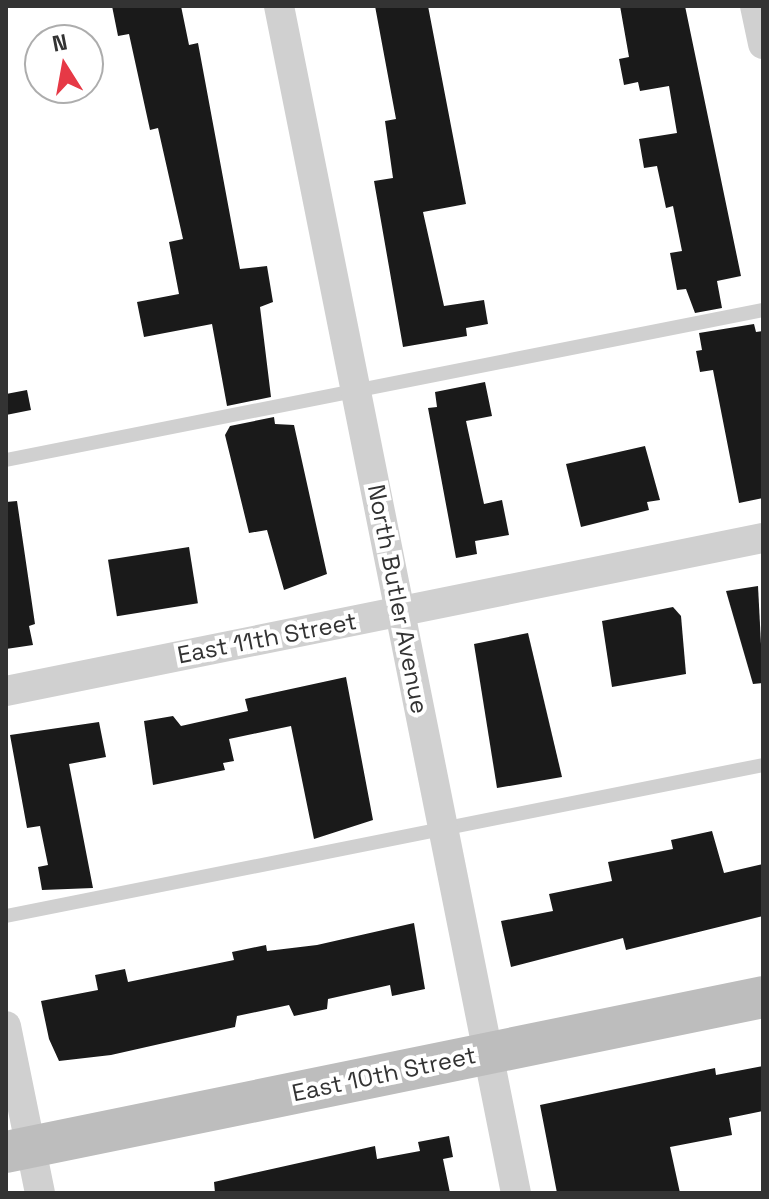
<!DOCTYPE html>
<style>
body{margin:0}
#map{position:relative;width:769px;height:1199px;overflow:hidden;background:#fff;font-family:"Space Grotesk",sans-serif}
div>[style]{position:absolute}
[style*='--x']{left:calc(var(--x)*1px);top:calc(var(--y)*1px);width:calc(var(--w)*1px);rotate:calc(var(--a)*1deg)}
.building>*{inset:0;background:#1a1a1a;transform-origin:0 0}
.lane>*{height:14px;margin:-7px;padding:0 7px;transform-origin:7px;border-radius:7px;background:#d0d0d0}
.street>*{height:30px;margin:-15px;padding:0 15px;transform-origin:15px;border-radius:15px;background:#d0d0d0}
.secondary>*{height:42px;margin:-21px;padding:0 21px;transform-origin:21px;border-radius:21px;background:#bdbdbd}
span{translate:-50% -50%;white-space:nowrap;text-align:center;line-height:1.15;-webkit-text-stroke:8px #fff;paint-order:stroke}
.street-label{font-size:24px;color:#333}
.frame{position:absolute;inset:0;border:8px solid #333;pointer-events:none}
.north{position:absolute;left:24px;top:24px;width:80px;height:80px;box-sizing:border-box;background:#fff;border:2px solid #adadad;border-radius:50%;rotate:349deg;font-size:22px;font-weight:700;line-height:32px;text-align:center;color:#333}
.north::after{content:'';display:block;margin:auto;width:28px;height:36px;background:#e63946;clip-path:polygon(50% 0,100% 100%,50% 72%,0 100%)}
</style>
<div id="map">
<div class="building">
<div style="clip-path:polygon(112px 6px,181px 6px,189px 45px,198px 43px,240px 269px,267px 266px,273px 302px,260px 307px,271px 397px,227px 406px,212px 324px,144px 337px,137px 302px,179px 294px,169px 242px,183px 239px,158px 128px,150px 130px,129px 34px,118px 36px)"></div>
<div style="clip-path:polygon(375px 6px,428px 6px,466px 204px,423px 212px,444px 306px,484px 300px,488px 324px,466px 328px,467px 336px,403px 347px,374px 181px,393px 178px,385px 121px,396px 119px)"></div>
<div style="clip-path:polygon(620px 6px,685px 6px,741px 276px,717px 281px,722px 308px,695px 313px,686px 289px,677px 290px,670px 253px,682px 251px,673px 206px,666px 208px,657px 166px,644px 168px,639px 139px,677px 133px,669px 86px,640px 91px,638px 82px,624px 85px,619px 59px,629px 57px)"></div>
<div style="clip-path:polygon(754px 324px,756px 332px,763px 331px,763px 498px,739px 503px,713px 370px,700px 372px,696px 351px,702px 350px,699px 333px)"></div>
<div style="clip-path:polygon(485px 382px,492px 416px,466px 421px,484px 504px,502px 500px,509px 535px,475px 541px,477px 554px,456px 558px,428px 408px,437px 407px,435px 392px)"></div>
<div style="clip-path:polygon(27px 390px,31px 410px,6px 415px,6px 394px)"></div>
<div style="clip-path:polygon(274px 417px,275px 424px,294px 425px,327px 574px,284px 590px,267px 530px,249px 533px,225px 435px,230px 426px)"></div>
<div style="clip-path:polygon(645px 446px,660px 500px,647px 502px,649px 510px,581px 527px,566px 464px)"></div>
<div style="clip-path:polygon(17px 501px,35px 624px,29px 626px,33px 645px,6px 649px,6px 502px)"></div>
<div style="left:189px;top:547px;width:57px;height:82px;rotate:81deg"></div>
<div style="clip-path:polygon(758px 586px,763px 683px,753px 684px,726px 591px)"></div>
<div style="clip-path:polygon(673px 607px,681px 616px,686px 674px,612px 687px,602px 621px)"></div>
<div style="clip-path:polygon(528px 633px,562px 777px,497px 788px,474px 644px)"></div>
<div style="clip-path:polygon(346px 677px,373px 820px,314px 839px,291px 726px,229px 739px,234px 761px,223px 763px,225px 770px,153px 785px,144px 721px,173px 716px,181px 726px,248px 711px,245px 699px)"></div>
<div style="clip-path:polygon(99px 722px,106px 757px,69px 764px,93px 888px,42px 890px,38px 867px,48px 865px,40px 826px,27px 828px,10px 735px)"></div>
<div style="clip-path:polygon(712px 831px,724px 873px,763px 864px,763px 916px,626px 950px,623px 938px,511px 967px,501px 921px,553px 911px,549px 894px,612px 881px,608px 862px,673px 849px,671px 840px)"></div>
<div style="clip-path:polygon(414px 923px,425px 989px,392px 996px,390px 985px,328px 999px,327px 1009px,294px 1016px,289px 1005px,237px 1016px,235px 1027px,111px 1055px,59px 1061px,49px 1039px,41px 1001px,98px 990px,95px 975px,125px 969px,128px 982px,234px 960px,232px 952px,266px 945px,267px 951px,317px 945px)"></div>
<div style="clip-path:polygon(763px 1066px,763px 1111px,729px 1118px,732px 1135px,670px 1147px,680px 1193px,557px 1193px,540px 1105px,715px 1068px,716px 1075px)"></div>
<div style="clip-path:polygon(449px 1136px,453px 1157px,443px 1159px,450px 1193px,215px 1193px,214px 1182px,375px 1146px,377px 1159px,420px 1151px,418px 1142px)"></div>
</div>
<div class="lane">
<div style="--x:6;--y:460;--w:772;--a:-11.21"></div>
<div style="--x:6;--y:916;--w:772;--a:-11.28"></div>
</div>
<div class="street">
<div style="--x:279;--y:6;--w:1210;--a:78.71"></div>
<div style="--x:755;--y:6;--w:39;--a:78"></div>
<div style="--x:6;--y:691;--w:772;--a:-11.43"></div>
<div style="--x:6;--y:1026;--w:170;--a:78.5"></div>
</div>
<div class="secondary">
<div style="--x:6;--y:1152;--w:773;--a:-11.57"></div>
</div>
<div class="street-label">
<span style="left:398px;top:599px;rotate:79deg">North Butler Avenue</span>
<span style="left:267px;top:638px;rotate:-11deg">East 11th Street</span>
<span style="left:384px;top:1074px;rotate:-12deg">East 10th Street</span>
</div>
<div class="frame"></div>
<div class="north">N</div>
</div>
